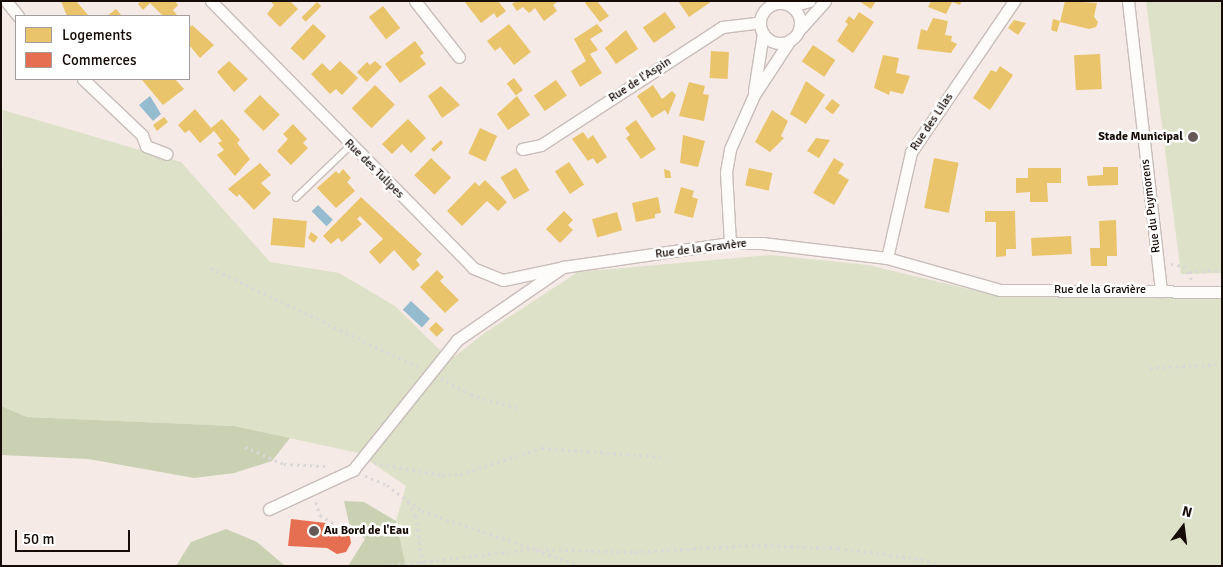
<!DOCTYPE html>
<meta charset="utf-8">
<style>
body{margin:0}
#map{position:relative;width:1223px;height:567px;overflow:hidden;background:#f6eae6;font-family:Signika,sans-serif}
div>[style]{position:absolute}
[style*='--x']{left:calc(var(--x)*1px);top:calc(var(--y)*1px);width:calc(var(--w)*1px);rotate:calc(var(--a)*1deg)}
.green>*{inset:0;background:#dce1c7}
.forest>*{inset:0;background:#cad1b2}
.water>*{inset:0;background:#94bbce;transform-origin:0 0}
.homes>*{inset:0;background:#e9c46a;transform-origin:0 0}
.shops>*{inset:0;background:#e76f51}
.path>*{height:2.5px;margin-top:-1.25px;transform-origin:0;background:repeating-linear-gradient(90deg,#dbd7d6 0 2.5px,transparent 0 6.5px)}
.roads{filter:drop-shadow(1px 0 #c8bdb9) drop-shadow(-1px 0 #c8bdb9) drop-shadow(0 1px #c8bdb9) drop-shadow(0 -1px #c8bdb9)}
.lane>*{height:5.5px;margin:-2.75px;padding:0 2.75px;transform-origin:2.75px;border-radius:2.75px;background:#fefcfb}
.street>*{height:11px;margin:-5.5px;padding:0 5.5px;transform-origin:5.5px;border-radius:5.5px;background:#fefcfb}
.street>.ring{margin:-5.5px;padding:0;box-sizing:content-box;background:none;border:11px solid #fefcfb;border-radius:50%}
.dots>*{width:14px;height:14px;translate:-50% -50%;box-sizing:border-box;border:2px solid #fff;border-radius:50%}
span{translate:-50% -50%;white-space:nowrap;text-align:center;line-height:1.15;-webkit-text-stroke:5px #fff;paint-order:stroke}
.street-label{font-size:12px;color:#160b07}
.poi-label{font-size:12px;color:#160b07;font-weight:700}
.right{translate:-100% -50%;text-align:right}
.left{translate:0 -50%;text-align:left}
.frame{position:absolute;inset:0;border:2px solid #160b07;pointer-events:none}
.legend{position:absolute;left:15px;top:15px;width:175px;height:65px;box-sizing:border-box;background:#fff;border:1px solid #a29d9c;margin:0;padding:6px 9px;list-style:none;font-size:15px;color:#160b07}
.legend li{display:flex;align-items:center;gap:10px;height:25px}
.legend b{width:25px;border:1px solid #a29d9c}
.north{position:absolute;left:1158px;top:502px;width:50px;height:50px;-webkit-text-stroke:4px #fff;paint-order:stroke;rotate:15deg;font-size:14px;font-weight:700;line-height:20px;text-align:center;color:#160b07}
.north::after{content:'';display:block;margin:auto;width:18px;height:22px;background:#160b07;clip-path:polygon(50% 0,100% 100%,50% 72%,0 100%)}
.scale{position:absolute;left:15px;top:530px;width:115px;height:22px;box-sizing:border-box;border:2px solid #160b07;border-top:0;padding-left:6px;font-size:15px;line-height:18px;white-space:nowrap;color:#160b07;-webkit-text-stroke:4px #fff;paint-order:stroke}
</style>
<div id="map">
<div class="green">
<div style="clip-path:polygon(1146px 1px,1222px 1px,1222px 273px,1181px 274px)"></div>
<div style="clip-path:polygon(3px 110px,181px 162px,270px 262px,339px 273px,395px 306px,450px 360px,486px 332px,578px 272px,771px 255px,868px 265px,1002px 297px,1222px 298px,1222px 566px,406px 566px,396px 521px,406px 486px,358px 453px,234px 426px,27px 417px,1px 406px)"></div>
</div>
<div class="forest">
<div style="clip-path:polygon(1px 406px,27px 417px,234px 426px,290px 438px,272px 461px,234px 473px,194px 478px,88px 459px,1px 455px)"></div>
<div style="clip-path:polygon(344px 501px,364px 502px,396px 521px,406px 566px,348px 566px,365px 539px,349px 523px)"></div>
<div style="clip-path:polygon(226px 529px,257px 542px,284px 565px,299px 566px,176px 566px,191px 542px)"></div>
</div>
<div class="water">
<div style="clip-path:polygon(150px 96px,161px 114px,153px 121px,139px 105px)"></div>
<div style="left:318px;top:205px;width:21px;height:9px;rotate:45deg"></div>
<div style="left:411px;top:301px;width:26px;height:12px;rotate:43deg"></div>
</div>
<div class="homes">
<div style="clip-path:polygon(61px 1px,76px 1px,89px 16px,67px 16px)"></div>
<div style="clip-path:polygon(141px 1px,175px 1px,178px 5px,173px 10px,177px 15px,163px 16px,150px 3px,143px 10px,138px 4px)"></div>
<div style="clip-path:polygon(270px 1px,290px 1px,298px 9px,280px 27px,267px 14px,274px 5px)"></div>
<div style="clip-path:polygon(464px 1px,498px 1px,506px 11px,497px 18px,494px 13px,481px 23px)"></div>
<div style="clip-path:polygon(516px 1px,559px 1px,553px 5px,557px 11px,544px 21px,535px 8px,529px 13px,523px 7px,517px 11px,512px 4px)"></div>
<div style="clip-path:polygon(587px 1px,597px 1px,609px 16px,600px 22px,585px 3px)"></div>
<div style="clip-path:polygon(678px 1px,712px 1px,689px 17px)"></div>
<div style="clip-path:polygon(859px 1px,876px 1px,871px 9px)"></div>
<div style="clip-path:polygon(931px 1px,962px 1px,960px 5px,952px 2px,946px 14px,928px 7px)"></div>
<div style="clip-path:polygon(1065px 1px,1097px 3px,1094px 17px,1098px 22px,1096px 27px,1089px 29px,1060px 22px)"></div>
<div style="left:317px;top:2px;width:6px;height:22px;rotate:45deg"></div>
<div style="left:383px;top:6px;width:28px;height:18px;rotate:52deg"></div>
<div style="clip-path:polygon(116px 9px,122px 16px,107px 16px)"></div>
<div style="left:665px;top:12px;width:19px;height:27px;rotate:55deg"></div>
<div style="clip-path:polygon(859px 12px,874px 22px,853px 53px,837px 41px,848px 24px,845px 22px,849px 16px,854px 20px)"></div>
<div style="clip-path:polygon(933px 18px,948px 21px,945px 35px,952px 36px,951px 41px,957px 44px,951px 53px,917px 49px,921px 29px,927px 31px)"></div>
<div style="clip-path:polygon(1053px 19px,1060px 21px,1057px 32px,1051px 30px)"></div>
<div style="clip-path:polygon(1014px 20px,1026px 23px,1018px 35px,1008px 28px)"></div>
<div style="left:313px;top:24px;width:18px;height:33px;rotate:43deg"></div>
<div style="clip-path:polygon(509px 24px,531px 52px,514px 65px,500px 47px,495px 51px,487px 41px)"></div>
<div style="clip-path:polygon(597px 24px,603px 31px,590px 39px,598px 50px,590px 54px,602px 73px,580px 87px,571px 71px,586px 61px,574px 39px)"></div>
<div style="clip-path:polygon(192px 25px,214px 45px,200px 58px,189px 45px,189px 28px)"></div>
<div style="clip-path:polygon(626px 30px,638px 49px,616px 64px,605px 48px)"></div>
<div style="clip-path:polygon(415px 41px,424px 53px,420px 56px,426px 64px,400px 83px,385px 64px)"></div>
<div style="left:813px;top:45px;width:27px;height:20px;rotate:34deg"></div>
<div style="left:711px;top:51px;width:18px;height:27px;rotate:3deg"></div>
<div style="left:1100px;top:54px;width:35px;height:26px;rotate:87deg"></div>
<div style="clip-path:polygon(883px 55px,899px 58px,896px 73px,910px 76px,903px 94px,890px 91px,889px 95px,874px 88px)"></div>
<div style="clip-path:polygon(229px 61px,248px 79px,234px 92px,217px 72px)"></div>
<div style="clip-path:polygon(340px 61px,358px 78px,342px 95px,336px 89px,330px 94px,311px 74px,322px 63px,330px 71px)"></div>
<div style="clip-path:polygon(375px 61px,382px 67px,367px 82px,357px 72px,367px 62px,370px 65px)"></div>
<div style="clip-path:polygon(1000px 66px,1013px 75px,990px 110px,973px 98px,991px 70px,996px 72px)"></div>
<div style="left:514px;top:78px;width:15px;height:9px;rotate:53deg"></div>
<div style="clip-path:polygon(175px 79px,184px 89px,163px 105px,142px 80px)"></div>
<div style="left:556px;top:80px;width:19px;height:27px;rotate:55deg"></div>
<div style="clip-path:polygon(806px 81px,825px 95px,806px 124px,790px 114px)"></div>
<div style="clip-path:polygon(689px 82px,705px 86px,703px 94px,709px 95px,704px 121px,679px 116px)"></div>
<div style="left:375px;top:85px;width:28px;height:33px;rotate:45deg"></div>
<div style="clip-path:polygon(653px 85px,662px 99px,672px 91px,676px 95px,668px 115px,665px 110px,652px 118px,637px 96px)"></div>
<div style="clip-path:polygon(441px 86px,460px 105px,442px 118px,428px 96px)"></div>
<div style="left:260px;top:95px;width:28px;height:23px;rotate:45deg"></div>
<div style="clip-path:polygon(517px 96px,530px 115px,508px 130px,497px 114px)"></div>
<div style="left:832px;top:99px;width:10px;height:12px;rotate:37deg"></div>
<div style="clip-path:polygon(195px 109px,211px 128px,222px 119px,240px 140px,237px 143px,250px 159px,235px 176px,217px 155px,224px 150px,218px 143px,222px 141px,214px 131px,200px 143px,189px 130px,185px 133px,178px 125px)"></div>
<div style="clip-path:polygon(772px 110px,788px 121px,781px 136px,784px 138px,770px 152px,755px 142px)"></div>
<div style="clip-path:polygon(164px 117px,168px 122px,157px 131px,153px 125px)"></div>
<div style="clip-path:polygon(408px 119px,426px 138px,411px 153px,402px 144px,392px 154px,382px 144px)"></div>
<div style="clip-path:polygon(636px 120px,656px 149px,641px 159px,626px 138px,630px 135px,625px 128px)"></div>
<div style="clip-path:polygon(293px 124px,307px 139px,303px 143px,308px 148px,291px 165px,277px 151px,288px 139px,283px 134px)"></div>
<div style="left:480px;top:128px;width:19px;height:28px;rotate:25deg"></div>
<div style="clip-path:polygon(583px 132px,588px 139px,593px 135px,607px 157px,597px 164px,593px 158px,588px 161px,572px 139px)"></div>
<div style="clip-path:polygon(683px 135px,705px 141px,698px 167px,680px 163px)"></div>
<div style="clip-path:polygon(816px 138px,830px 140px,819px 158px,807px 151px)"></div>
<div style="clip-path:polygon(441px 140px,443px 143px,434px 152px,431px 149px)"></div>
<div style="left:431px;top:158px;width:28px;height:24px;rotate:44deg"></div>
<div style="clip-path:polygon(834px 158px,844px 164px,838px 173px,849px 180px,834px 205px,813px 193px)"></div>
<div style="left:934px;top:158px;width:25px;height:51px;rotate:11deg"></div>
<div style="left:569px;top:162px;width:27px;height:17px;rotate:56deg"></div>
<div style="clip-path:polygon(260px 163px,271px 175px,261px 183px,271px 193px,254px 210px,239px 194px,237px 197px,228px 189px)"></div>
<div style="clip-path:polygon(1103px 167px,1118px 167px,1118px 185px,1088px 186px,1087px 176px,1103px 175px)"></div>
<div style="left:516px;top:168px;width:26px;height:18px;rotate:59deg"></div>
<div style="left:749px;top:168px;width:24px;height:18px;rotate:12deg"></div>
<div style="clip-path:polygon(1028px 168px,1061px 168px,1061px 183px,1047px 183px,1048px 202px,1030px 202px,1030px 192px,1016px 193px,1016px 178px,1028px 178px)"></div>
<div style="clip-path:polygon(343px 169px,351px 178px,347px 182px,355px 191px,336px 208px,317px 188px,336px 171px,339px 174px)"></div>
<div style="clip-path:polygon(664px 169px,670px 171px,671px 178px,665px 178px)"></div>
<div style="clip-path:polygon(485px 180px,507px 202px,498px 211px,487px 201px,462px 226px,447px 211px,475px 182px,479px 186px)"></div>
<div style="clip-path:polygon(681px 187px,694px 191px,692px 197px,698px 199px,693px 218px,674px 213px)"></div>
<div style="clip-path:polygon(361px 197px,422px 254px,416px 260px,420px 265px,413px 271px,394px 250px,380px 264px,369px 252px,383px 239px,360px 216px,357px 219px,362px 224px,342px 242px,338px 238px,331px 244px,323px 236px)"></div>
<div style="clip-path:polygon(658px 197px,661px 213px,655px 214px,655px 218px,636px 222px,632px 203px)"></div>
<div style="clip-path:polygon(564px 211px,573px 220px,568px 225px,573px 230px,560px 243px,546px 229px)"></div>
<div style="clip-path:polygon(985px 211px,1015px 211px,1016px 249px,1006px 249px,1006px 256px,996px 257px,996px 222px,985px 222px)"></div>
<div style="left:617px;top:212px;width:19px;height:26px;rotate:74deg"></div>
<div style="left:273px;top:218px;width:34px;height:27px;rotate:5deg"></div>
<div style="clip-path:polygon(1116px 220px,1117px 256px,1107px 256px,1107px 266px,1091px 266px,1090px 248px,1100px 248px,1099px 221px)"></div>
<div style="clip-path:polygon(311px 232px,318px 237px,314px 243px,308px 238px)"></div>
<div style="left:1071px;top:236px;width:18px;height:40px;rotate:87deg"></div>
<div style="clip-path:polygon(437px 270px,444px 277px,440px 281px,459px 300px,445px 313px,420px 287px)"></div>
<div style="left:436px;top:322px;width:11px;height:10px;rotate:45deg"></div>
</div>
<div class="shops">
<div style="clip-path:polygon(291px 519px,326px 523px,325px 528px,341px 526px,349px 532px,351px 543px,346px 552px,337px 554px,327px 548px,288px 546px)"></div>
</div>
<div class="path">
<div style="--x:1171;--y:264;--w:13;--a:9"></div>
<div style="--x:1184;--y:266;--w:16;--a:60"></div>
<div style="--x:211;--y:268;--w:229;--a:25.6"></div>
<div style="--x:1189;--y:272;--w:33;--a:-3"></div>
<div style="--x:1150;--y:368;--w:72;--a:-3.2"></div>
<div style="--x:441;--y:378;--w:34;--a:30"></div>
<div style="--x:471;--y:395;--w:50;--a:15.2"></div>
<div style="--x:245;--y:447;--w:43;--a:23.6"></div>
<div style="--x:284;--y:464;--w:43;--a:2.7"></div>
<div style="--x:374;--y:463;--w:69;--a:10"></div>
<div style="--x:442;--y:475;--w:18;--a:-3"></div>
<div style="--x:460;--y:474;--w:86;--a:-17.6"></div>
<div style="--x:542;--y:448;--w:124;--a:4.2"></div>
<div style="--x:365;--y:476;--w:24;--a:22"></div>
<div style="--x:387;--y:485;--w:44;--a:36.6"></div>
<div style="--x:422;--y:511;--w:115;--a:18.7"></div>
<div style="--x:316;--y:502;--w:14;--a:73"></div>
<div style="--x:320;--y:515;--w:17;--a:31"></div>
<div style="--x:408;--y:502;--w:16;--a:60"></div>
<div style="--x:416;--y:516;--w:50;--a:82"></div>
<div style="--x:536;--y:550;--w:48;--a:19.6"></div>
<div style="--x:385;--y:566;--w:149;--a:-6.6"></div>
<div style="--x:533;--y:549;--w:102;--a:1.7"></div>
<div style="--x:635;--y:552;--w:123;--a:-3.3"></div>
<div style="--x:758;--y:545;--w:80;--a:2.1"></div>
<div style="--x:838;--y:548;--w:84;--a:7.5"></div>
<div style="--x:921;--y:559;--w:21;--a:19"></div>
</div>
<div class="roads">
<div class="lane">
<div style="--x:296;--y:198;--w:75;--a:-43.9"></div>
</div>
<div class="street">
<div style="--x:6;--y:1;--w:19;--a:51"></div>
<div style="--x:211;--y:1;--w:374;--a:45.5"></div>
<div style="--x:473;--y:268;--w:32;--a:22"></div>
<div style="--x:503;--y:280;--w:57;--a:-12.1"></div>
<div style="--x:415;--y:1;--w:71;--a:51.8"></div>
<div style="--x:1128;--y:1;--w:292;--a:83.5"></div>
<div class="ring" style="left:760px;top:3px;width:29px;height:29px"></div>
<div style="--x:792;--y:6;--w:18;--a:-16"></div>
<div style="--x:799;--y:30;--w:39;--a:-48"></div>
<div style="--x:83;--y:79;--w:81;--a:43.5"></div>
<div style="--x:142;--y:135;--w:12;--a:70"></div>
<div style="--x:146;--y:146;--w:22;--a:21"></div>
<div style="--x:754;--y:91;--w:59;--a:-81.2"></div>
<div style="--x:522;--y:149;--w:19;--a:-12"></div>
<div style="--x:541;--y:145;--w:216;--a:-33.1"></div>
<div style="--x:722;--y:27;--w:38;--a:-7"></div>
<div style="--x:730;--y:243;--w:71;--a:-93.2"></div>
<div style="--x:726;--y:172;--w:23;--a:-80"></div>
<div style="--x:730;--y:149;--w:59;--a:-66"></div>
<div style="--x:754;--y:95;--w:66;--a:-56.8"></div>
<div style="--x:887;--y:258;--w:109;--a:-77.2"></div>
<div style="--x:911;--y:152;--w:183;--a:-55.7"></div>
<div style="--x:269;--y:509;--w:93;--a:-24.9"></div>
<div style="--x:353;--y:470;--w:166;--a:-51.3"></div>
<div style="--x:457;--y:340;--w:129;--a:-34.6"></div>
<div style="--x:563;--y:267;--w:169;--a:-8.2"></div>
<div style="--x:730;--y:243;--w:32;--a:0"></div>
<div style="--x:762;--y:243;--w:126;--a:6.8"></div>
<div style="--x:887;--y:258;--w:117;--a:15.8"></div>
<div style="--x:1000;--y:290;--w:222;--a:0.5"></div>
</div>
</div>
<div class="dots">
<div style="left:1193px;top:137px;background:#645955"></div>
<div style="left:314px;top:531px;background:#645955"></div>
</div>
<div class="street-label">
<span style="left:640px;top:80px;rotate:-33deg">Rue de l'Aspin</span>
<span style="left:932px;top:122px;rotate:-56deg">Rue des Lilas</span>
<span style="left:374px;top:169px;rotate:45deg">Rue des Tulipes</span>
<span style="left:1151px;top:206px;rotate:-97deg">Rue du Puymorens</span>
<span style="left:701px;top:249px;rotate:-7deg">Rue de la Gravière</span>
<span style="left:1100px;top:290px">Rue de la Gravière</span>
</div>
<div class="poi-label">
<span class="right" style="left:1183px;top:137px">Stade Municipal</span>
<span class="left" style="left:324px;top:531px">Au Bord de l'Eau</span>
</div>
<div class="frame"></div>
<ul class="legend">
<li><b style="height:14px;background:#e9c46a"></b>Logements</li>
<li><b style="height:14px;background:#e76f51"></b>Commerces</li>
</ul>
<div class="north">N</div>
<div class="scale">50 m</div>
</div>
